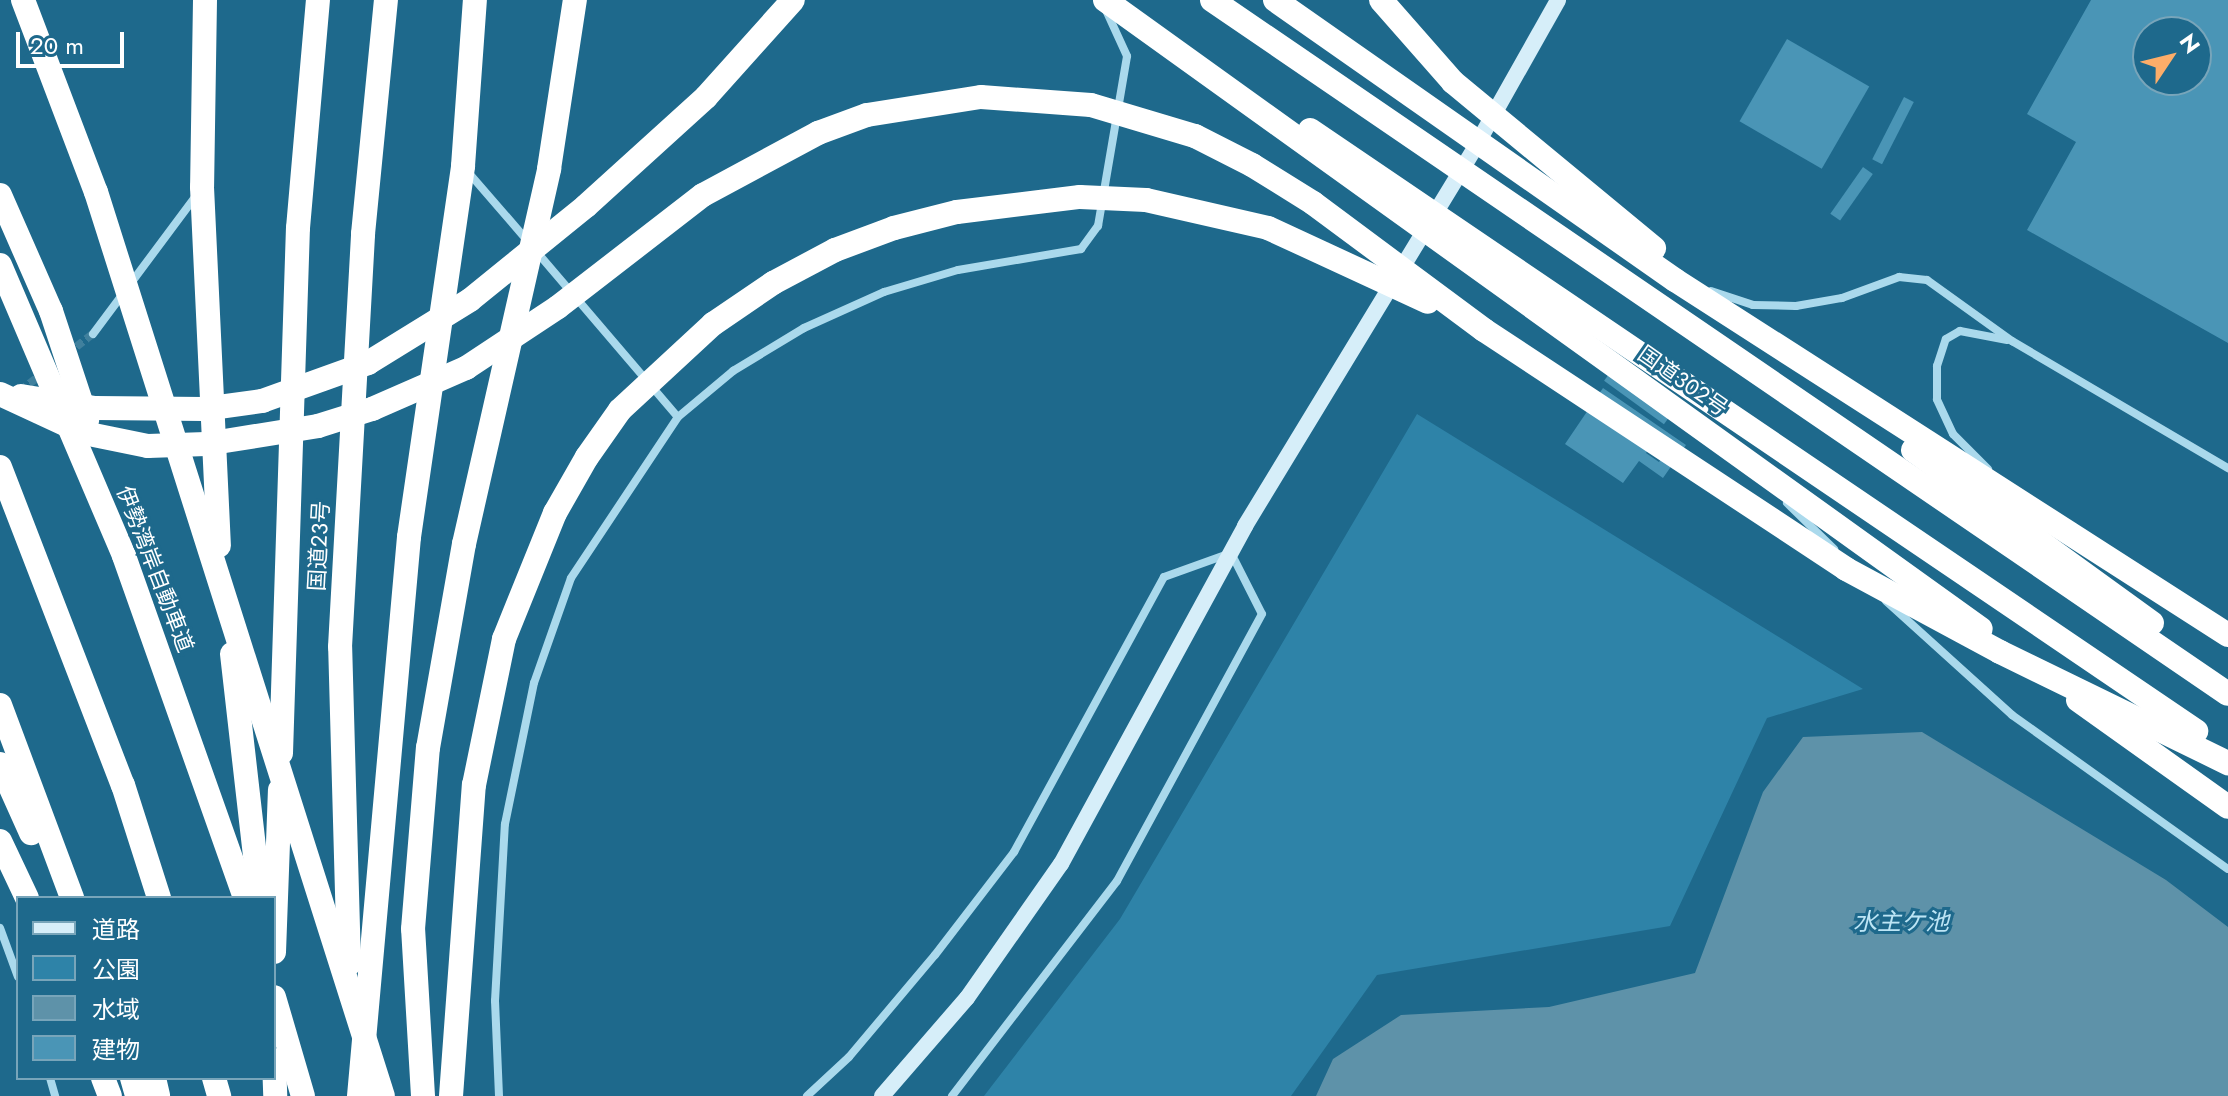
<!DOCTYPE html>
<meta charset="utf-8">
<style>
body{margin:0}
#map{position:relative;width:2228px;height:1096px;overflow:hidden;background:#1e698c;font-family:Jost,"Noto Sans JP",sans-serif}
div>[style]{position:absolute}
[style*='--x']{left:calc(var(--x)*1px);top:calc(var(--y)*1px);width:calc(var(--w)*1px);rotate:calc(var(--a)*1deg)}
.green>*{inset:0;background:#2e83a8}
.water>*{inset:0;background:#5e92a9}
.building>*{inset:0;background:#4a95b6;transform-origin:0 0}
.street-tunnel>*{height:8px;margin-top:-4px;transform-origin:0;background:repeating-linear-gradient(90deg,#40809d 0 8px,transparent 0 12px)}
.street>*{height:8px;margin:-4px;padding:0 4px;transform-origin:4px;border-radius:4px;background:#aad9ec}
.secondary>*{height:16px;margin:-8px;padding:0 8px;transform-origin:8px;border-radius:8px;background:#d6eef9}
.highway>*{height:24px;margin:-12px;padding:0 12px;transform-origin:12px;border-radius:12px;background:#fff}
span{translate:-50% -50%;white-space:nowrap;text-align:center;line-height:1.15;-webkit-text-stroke:6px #1e698c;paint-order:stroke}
.street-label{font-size:22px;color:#fff}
.water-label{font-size:24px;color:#bde5f5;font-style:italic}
.legend{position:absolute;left:16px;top:896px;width:260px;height:184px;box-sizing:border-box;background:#1e698c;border:2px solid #78a5ba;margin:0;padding:10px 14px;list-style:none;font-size:24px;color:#fff}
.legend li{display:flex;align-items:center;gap:16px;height:40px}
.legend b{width:40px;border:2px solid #78a5ba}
.north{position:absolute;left:2132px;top:16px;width:80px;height:80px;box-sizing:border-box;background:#1e698c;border:2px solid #78a5ba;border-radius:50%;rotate:55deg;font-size:22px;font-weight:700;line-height:32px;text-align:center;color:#fff}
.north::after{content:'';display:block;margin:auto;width:28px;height:36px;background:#fcad69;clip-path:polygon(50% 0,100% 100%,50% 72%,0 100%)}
.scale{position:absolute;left:16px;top:32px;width:108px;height:36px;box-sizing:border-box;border:4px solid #fff;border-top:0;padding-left:10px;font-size:24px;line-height:28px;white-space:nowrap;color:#fff;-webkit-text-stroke:6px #1e698c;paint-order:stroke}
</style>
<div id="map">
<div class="green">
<div style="clip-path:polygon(1417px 414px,1863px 689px,1767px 718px,1670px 926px,1377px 975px,1291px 1096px,984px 1096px,1120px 919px)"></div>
</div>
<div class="water">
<div style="clip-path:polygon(1922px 732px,2166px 880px,2228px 927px,2228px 1096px,1316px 1096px,1333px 1059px,1401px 1015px,1549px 1007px,1695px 973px,1763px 792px,1803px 737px)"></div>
</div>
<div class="building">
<div style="clip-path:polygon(evenodd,2091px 0,2228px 0,2228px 343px,2027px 230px,2076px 142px,2027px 114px,2091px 0,2148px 32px,2196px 32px,2196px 80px,2148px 80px,2148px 32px)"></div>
<div style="left:1787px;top:39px;width:95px;height:95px;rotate:30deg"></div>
<div style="left:1904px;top:97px;width:11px;height:70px;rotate:27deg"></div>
<div style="left:1863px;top:167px;width:12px;height:57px;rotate:35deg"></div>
<div style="left:1617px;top:363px;width:74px;height:22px;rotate:36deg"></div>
<div style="clip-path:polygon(evenodd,1603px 388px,1686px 445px,1663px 478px,1639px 461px,1623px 483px,1565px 444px,1603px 388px,1657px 436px,1670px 445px,1659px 462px,1646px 453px,1657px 436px)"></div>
</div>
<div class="street-tunnel">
<div style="--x:67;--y:354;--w:33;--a:-38"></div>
<div style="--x:20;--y:391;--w:31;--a:-38"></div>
</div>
<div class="street">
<div style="--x:468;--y:172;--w:90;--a:49.1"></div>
<div style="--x:536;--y:251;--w:218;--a:49.5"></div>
<div style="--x:1711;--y:291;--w:44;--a:18.4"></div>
<div style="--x:1753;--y:305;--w:43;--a:1.3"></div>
<div style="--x:1796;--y:306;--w:47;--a:-9.9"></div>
<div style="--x:1842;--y:298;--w:61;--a:-20.2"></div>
<div style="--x:1899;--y:277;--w:28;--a:6"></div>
<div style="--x:1927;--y:280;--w:105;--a:35.7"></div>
<div style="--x:2012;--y:341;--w:251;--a:30.5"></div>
<div style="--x:93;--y:334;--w:171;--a:-53.3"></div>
<div style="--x:1988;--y:469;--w:49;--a:-135"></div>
<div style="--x:1953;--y:434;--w:38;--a:-115"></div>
<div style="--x:1937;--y:399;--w:33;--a:-90"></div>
<div style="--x:1937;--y:366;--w:28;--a:-72"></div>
<div style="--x:1946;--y:339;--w:16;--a:-30"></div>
<div style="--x:1960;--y:331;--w:48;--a:10.8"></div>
<div style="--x:1787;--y:503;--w:66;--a:44.4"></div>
<div style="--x:1886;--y:601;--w:170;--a:42.1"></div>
<div style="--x:2012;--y:715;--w:265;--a:35.5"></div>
<div style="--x:0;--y:928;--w:52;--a:69.8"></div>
<div style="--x:50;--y:1078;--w:19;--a:74"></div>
<div style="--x:499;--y:1096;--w:95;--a:-92.4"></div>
<div style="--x:495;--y:1001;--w:177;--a:-86.8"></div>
<div style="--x:505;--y:824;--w:144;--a:-78.4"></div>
<div style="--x:534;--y:683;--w:111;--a:-70.6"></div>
<div style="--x:571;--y:578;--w:193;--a:-56.4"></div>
<div style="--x:678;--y:417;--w:72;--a:-39.9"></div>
<div style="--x:733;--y:371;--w:83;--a:-31.2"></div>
<div style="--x:804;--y:328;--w:88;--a:-24.2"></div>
<div style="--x:884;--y:292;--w:77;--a:-16.6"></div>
<div style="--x:958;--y:270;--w:125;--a:-9.7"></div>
<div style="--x:1081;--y:249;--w:29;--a:-54"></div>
<div style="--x:1098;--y:226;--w:172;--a:-80.3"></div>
<div style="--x:1127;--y:56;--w:53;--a:-114.6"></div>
<div style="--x:807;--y:1096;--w:57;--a:-42.9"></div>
<div style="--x:849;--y:1057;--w:133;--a:-49.9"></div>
<div style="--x:935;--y:955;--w:130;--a:-52.5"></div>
<div style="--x:1014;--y:852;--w:313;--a:-61.4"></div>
<div style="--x:1164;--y:577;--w:71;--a:-19.7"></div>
<div style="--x:1231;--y:553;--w:68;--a:63.1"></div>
<div style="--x:1262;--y:614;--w:304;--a:118.5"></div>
<div style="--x:1117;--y:881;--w:271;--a:127.5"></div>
</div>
<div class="secondary">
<div style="--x:882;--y:1096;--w:130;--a:-49.1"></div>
<div style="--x:967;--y:998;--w:164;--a:-55"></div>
<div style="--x:1061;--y:864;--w:385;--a:-61.4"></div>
<div style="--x:1245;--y:526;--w:447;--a:-58.7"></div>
<div style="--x:1477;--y:144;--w:165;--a:-60.6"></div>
</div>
<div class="highway">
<div style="--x:23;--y:0;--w:205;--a:69.2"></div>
<div style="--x:96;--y:192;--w:948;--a:72.39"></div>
<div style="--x:205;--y:0;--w:187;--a:90.9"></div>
<div style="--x:202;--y:187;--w:359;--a:87.3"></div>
<div style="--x:1105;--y:0;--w:1078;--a:35.68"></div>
<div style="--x:1212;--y:0;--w:1230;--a:34.34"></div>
<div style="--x:1275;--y:0;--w:488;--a:35"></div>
<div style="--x:1675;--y:280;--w:657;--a:32.7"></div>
<div style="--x:1381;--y:0;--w:109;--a:48.7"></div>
<div style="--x:1453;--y:82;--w:261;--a:39.6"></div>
<div style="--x:1310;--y:130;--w:1071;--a:34.15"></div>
<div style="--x:0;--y:195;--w:127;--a:66.3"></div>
<div style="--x:51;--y:311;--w:115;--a:71.7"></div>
<div style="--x:0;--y:265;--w:316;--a:66.9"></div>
<div style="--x:124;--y:556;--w:363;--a:70.5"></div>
<div style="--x:0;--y:394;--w:93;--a:24.9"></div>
<div style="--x:84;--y:433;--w:65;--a:11.5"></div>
<div style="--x:148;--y:446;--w:58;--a:-2"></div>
<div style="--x:206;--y:444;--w:113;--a:-9.1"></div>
<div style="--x:318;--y:426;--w:57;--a:-17.5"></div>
<div style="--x:372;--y:409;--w:103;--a:-23.6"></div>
<div style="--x:466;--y:368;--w:110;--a:-33.5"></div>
<div style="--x:558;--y:307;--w:183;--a:-37.7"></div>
<div style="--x:703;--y:195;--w:131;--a:-28.3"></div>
<div style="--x:818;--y:133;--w:52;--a:-20.2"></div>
<div style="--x:867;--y:115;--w:115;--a:-9"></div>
<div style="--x:981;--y:97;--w:110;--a:4.2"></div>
<div style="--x:1091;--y:105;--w:109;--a:16.6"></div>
<div style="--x:1195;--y:136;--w:64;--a:27"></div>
<div style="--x:1252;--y:165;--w:72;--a:31.9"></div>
<div style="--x:1313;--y:203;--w:213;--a:36.6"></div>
<div style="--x:1484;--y:330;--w:434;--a:33.4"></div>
<div style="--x:1846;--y:569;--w:175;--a:28.3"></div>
<div style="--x:2000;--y:652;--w:254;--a:26"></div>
<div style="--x:21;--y:396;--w:75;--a:9.2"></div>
<div style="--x:95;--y:408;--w:109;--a:0.5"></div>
<div style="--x:204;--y:409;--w:59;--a:-7.9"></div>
<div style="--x:262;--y:401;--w:113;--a:-19.7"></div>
<div style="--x:368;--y:363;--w:120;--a:-31.7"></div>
<div style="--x:470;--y:300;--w:149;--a:-39"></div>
<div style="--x:586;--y:206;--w:162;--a:-42.2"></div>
<div style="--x:706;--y:97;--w:130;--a:-48.1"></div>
<div style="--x:1913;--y:450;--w:295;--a:35.9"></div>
<div style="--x:0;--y:467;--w:341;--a:68.9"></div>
<div style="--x:123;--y:785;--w:119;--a:72.3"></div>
<div style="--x:232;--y:654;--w:246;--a:83.5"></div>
<div style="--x:2078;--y:700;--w:184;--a:35.5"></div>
<div style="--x:0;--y:705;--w:206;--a:69.5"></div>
<div style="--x:281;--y:753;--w:525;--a:-88.15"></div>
<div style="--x:298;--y:228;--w:229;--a:-85"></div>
<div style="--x:0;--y:764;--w:76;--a:65.8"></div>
<div style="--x:0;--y:841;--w:63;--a:64.7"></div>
<div style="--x:274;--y:952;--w:162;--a:-87.9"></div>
<div style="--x:349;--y:964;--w:317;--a:-91.6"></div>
<div style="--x:340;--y:647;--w:414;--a:-86.8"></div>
<div style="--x:363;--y:234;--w:235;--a:-84.4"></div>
<div style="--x:274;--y:997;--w:103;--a:73.7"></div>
<div style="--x:274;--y:1060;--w:36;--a:88"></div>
<div style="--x:103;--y:1078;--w:19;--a:69"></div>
<div style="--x:132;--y:1078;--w:19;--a:74"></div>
<div style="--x:154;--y:1078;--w:18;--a:77"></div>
<div style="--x:214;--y:1078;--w:19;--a:74"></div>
<div style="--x:359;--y:1096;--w:561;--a:-84.89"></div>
<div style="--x:409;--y:537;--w:375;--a:-81.7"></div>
<div style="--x:463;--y:166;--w:166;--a:-85.9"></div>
<div style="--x:423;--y:1096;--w:167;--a:-93.4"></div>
<div style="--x:413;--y:929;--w:182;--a:-85.3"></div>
<div style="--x:428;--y:748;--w:207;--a:-80"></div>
<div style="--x:464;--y:544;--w:385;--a:-77.2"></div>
<div style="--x:549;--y:169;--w:171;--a:-81.3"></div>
<div style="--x:451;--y:1096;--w:312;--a:-85.8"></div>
<div style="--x:474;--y:785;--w:149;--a:-78.4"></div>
<div style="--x:504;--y:639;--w:136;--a:-68"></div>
<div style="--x:555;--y:513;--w:64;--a:-60.3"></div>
<div style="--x:587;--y:457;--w:57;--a:-54.9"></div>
<div style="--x:620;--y:410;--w:127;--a:-42.8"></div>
<div style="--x:713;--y:324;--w:73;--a:-34.3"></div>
<div style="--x:773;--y:283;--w:70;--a:-28"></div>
<div style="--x:835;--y:250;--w:63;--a:-20.4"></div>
<div style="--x:894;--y:228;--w:65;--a:-14.3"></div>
<div style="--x:957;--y:212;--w:124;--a:-7"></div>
<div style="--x:1080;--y:197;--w:66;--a:2.6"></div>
<div style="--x:1146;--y:200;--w:125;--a:12.9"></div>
<div style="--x:1268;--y:228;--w:176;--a:24.8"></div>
</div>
<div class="street-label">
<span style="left:1683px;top:381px;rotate:35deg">国道302号</span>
<span style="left:319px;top:546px;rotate:-87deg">国道23号</span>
<span style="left:155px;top:569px;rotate:69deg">伊勢湾岸自動車道</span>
</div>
<div class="water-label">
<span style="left:1901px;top:922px">水主ケ池</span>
</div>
<ul class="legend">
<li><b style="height:10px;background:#d6eef9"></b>道路</li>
<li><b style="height:22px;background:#2e83a8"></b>公園</li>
<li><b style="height:22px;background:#5e92a9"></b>水域</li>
<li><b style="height:22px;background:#4a95b6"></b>建物</li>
</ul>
<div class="north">N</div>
<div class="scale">20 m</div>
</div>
